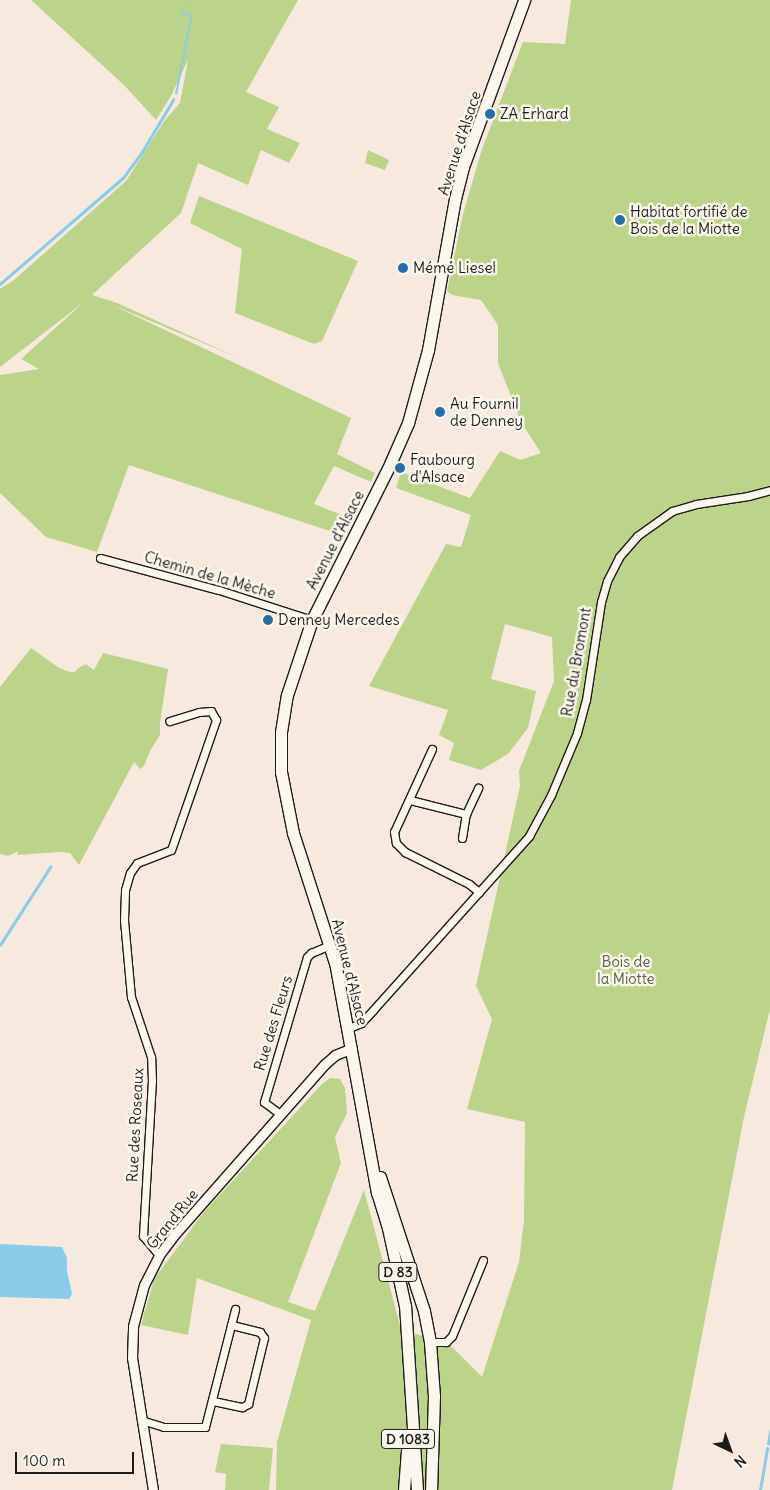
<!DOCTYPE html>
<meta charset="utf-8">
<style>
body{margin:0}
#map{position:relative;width:770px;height:1490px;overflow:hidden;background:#f8e9df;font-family:Delius,sans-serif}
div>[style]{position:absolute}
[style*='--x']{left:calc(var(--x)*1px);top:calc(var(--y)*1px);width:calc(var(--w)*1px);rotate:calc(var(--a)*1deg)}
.green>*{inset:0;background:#bcd38a}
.water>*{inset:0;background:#88cce9}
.stream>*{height:2.5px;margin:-1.25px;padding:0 1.25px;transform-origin:1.25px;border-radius:1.25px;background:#88cce9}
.roads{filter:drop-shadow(1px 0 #1c1c1c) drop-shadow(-1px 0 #1c1c1c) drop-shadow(0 1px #1c1c1c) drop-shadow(0 -1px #1c1c1c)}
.minor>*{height:7px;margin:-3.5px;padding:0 3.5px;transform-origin:3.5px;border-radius:3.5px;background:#fbf7ec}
.tertiary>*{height:9px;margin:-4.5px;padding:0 4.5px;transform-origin:4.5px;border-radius:4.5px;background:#fbf7ec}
.primary>*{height:11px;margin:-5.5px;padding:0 5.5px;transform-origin:5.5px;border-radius:5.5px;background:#fbf7ec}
.dots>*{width:14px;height:14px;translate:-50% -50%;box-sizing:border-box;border:2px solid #fbf7ec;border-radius:50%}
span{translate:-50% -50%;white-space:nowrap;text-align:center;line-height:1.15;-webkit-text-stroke:5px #fbf7ec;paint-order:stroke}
.shield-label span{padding:1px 4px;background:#fbf7ec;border:1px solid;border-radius:4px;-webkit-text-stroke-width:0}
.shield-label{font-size:14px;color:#1c1c1c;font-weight:700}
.poi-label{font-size:15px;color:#1c1c1c}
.left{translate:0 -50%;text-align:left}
.street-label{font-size:15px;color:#1c1c1c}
.park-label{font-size:15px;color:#545c42}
.north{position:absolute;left:705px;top:1425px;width:50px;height:50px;-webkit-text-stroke:4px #fbf7ec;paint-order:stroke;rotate:138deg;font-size:14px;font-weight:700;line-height:20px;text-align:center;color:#1c1c1c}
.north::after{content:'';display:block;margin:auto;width:18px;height:22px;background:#1c1c1c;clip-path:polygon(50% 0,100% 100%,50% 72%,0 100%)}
.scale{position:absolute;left:15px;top:1452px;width:119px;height:22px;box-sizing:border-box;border:2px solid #1c1c1c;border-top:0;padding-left:6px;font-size:15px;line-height:18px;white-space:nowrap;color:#1c1c1c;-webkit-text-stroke:4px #fbf7ec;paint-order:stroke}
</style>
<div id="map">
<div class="green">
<div style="clip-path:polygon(31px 0,298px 0,246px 92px,279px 107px,267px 129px,300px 143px,289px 163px,261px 150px,248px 185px,198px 163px,181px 213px,92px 295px,117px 303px,239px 358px,110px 304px,351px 418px,337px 454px,375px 473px,371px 482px,334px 466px,314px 504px,352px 519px,342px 535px,129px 465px,97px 552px,46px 537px,0 493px,0 375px,39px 369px,21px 359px,84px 302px,0 367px,0 289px,14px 280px,126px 181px,165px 120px,180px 103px,188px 60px,171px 96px,156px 120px,124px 85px)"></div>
<div style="clip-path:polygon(571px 0,770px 0,770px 1009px,744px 1117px,672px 1490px,276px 1490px,277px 1442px,311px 1320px,197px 1278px,188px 1335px,141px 1325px,154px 1279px,204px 1212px,322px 1084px,330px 1078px,340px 1079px,345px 1088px,347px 1113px,335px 1137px,341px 1163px,288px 1302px,315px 1311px,364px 1190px,401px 1329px,450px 1345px,482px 1377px,519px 1262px,524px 1220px,525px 1122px,467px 1109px,492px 1019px,476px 986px,520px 786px,519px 771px,554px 681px,552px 637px,505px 624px,491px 679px,536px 691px,528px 728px,508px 754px,481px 770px,449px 760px,454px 743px,439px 735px,448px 710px,369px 686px,446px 544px,461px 547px,471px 515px,396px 488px,401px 472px,470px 498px,500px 451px,520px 460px,541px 453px,521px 422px,498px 363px,498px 325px,481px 300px,452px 295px,447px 291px,463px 214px,482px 149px,523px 42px,565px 44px)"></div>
<div style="clip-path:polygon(368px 150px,389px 160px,385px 170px,365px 163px)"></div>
<div style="clip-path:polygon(199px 196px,358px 261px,322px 341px,314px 344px,235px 313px,242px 249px,190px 223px)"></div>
<div style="clip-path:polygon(31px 648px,59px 668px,70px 672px,75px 672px,77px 669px,86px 664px,94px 670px,103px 653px,168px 669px,160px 723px,160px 735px,150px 751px,144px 766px,140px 769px,134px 762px,79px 865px,70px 853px,60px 852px,17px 855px,18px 851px,8px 856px,0 854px,0 687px)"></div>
<div style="clip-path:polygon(221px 1444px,273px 1448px,269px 1490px,225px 1490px,226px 1474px,215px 1472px)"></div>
</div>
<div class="water">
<div style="clip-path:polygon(189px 0,182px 12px,191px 14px,192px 17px,177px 95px,175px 94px,190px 18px,189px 15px,180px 14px)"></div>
<div style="clip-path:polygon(0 1244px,62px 1247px,67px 1258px,67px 1271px,72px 1294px,69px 1299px,0 1297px)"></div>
</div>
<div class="stream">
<div style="--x:0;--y:284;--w:162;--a:-40.8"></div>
<div style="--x:123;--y:178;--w:32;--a:-54"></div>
<div style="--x:142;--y:152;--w:61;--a:-59.2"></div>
<div style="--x:0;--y:945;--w:93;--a:-57.3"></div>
<div style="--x:768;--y:1444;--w:13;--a:-81"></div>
<div style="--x:760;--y:1490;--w:42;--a:-80.3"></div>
</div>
<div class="roads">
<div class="minor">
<div style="--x:100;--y:558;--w:123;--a:15.1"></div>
<div style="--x:219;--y:590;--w:98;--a:17.9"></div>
<div style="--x:432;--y:749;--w:91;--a:114.6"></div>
<div style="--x:394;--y:832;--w:11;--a:80"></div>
<div style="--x:396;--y:843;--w:13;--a:45"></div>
<div style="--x:405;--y:852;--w:72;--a:26.6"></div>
<div style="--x:469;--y:884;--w:13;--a:39"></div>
<div style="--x:410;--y:800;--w:58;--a:14"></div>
<div style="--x:466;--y:814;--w:29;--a:-65"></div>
<div style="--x:462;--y:838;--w:24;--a:-81"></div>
<div style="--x:349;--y:1028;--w:13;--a:-23"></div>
<div style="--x:361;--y:1023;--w:18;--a:-47"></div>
<div style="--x:373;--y:1010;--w:234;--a:-48.1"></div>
<div style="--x:529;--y:836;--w:47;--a:-61.8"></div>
<div style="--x:551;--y:795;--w:67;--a:-67.2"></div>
<div style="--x:577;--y:733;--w:34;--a:-75"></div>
<div style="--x:586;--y:700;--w:99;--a:-81.3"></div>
<div style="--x:601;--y:602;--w:22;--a:-74"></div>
<div style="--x:607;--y:581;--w:27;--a:-63"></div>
<div style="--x:619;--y:557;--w:28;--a:-49"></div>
<div style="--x:637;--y:536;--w:43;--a:-35.5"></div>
<div style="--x:672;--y:511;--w:25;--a:-16"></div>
<div style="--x:696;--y:504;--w:53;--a:-8.7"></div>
<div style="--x:748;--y:496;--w:23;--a:-15"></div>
<div style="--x:280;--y:1114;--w:20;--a:-143"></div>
<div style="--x:264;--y:1102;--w:151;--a:-73.5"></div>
<div style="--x:307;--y:957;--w:6;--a:-45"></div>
<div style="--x:311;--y:953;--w:21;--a:-23"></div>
<div style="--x:159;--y:1255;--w:25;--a:-130"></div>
<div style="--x:143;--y:1236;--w:155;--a:-86.7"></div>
<div style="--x:152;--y:1081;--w:24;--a:-92"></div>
<div style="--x:151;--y:1057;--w:63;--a:-108.4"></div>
<div style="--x:131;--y:997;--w:77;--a:-95.2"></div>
<div style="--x:124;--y:920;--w:30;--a:-88"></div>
<div style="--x:125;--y:890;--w:18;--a:-74"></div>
<div style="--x:130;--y:873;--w:12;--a:-55"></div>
<div style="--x:137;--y:863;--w:36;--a:-21"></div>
<div style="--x:171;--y:850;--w:138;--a:-70.9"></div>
<div style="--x:216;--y:720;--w:10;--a:-119"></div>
<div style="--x:211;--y:711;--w:12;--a:175"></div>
<div style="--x:199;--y:712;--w:31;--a:163"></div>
<div style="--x:430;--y:1342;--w:16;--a:0"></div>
<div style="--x:446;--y:1342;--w:8;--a:-45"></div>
<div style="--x:452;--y:1336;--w:82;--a:-67.8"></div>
<div style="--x:213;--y:1401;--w:30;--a:12"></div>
<div style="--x:242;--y:1407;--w:7;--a:-27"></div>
<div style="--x:248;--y:1404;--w:68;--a:-76.4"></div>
<div style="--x:264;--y:1338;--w:7;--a:-124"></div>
<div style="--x:260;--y:1332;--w:30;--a:-166"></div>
<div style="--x:141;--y:1420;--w:24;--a:17"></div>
<div style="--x:164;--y:1427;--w:41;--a:0"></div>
<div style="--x:205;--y:1427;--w:122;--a:-75.7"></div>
</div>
<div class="tertiary">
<div style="--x:153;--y:1490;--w:134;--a:-99"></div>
<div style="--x:132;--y:1358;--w:32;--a:-88"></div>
<div style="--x:133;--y:1326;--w:42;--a:-75"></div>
<div style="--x:144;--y:1285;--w:34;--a:-63"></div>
<div style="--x:159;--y:1255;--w:25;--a:-53"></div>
<div style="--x:174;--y:1235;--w:228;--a:-48.6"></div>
<div style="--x:325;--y:1064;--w:13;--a:-42"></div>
<div style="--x:335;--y:1055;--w:18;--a:-22"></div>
</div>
<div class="primary">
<div style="--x:380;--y:1177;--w:141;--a:71.8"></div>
<div style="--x:424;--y:1311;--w:32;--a:79"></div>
<div style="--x:430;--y:1342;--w:54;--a:85.8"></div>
<div style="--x:434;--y:1396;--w:94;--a:91.8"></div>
<div style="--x:404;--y:1490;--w:53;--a:-85.7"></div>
<div style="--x:417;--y:1490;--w:184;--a:-93.7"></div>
<div style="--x:405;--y:1306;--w:80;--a:-102.3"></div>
<div style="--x:388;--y:1228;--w:37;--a:-107"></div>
<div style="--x:377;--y:1193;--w:234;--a:-100.3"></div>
<div style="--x:335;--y:963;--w:137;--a:-107.9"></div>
<div style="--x:293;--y:833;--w:62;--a:-101.1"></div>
<div style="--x:281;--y:772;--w:40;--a:-90"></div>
<div style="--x:281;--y:732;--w:37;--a:-81"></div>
<div style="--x:287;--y:695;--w:79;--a:-71.6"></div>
<div style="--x:312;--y:620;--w:174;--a:-63.4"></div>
<div style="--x:390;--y:464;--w:45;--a:-66.3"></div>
<div style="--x:408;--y:423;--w:76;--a:-74.7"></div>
<div style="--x:428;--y:350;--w:153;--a:-79.9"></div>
<div style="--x:455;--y:199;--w:33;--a:-76"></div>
<div style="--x:463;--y:167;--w:178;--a:-69.9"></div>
</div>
</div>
<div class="dots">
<div style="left:490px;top:114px;background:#1f6fb2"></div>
<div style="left:620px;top:220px;background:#1f6fb2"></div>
<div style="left:403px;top:268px;background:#1f6fb2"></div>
<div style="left:440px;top:412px;background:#1f6fb2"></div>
<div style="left:400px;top:468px;background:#1f6fb2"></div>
<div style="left:268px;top:620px;background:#1f6fb2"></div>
</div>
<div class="shield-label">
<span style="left:398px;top:1272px">D 83</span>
<span style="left:408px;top:1439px">D 1083</span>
</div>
<div class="poi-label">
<span class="left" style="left:500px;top:114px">ZA Erhard</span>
<span class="left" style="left:630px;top:220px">Habitat fortifié de<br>Bois de la Miotte</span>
<span class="left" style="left:413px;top:268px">Mémé Liesel</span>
<span class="left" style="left:450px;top:412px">Au Fournil<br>de Denney</span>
<span class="left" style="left:410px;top:468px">Faubourg<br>d'Alsace</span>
<span class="left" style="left:278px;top:620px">Denney Mercedes</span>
</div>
<div class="street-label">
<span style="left:459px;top:143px;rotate:-72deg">Avenue d'Alsace</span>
<span style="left:335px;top:540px;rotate:-63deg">Avenue d'Alsace</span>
<span style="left:210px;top:575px;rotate:16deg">Chemin de la Mèche</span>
<span style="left:576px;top:662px;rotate:-80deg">Rue du Bromont</span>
<span style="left:350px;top:972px;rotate:76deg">Avenue d'Alsace</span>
<span style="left:273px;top:1023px;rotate:-73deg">Rue des Fleurs</span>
<span style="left:135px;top:1125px;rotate:-87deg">Rue des Roseaux</span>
<span style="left:172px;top:1219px;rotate:-51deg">Grand'Rue</span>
</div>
<div class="park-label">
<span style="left:626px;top:970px">Bois de<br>la Miotte</span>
</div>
<div class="north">N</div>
<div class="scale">100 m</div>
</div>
